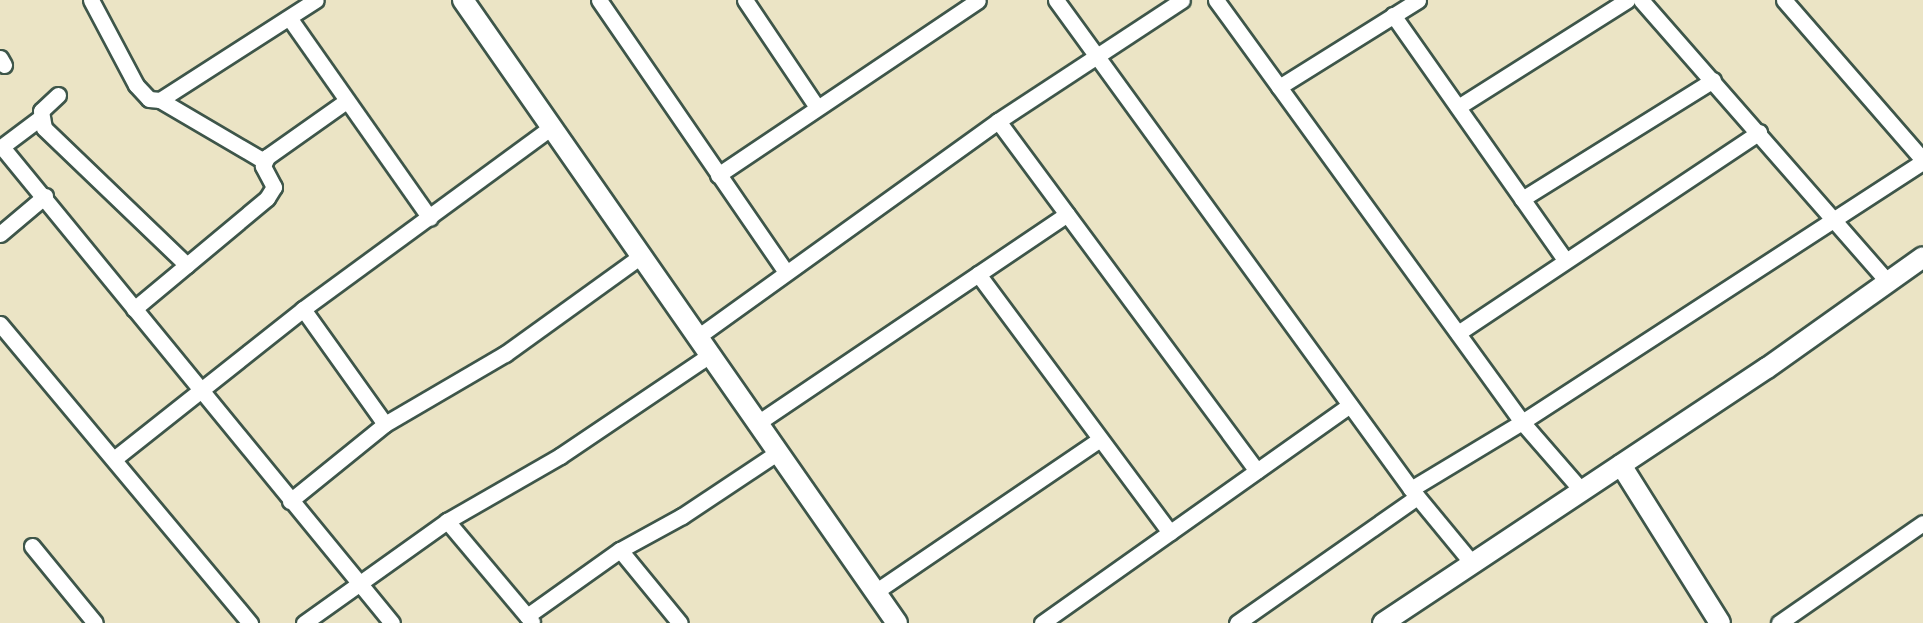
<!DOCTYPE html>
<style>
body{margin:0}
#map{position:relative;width:1923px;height:623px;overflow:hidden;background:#ebe4c5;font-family:"IM FELL English",serif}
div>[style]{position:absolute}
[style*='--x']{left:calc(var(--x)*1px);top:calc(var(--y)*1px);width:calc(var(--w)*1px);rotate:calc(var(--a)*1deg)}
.roads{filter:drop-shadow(2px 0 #3e564a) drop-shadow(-2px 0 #3e564a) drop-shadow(0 2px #3e564a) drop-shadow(0 -2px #3e564a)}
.minor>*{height:15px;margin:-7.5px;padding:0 7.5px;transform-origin:7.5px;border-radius:7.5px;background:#fff}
.tertiary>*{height:20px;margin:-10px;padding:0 10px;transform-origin:10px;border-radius:10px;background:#fff}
span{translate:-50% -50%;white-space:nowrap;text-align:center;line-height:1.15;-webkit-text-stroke:4.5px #fff;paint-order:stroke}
</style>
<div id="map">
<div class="roads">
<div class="minor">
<div style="--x:91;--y:0;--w:96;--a:62.1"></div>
<div style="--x:136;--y:85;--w:19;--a:47"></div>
<div style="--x:149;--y:99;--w:11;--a:5"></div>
<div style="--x:160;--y:100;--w:185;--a:-32.7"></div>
<div style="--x:599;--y:0;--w:330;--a:55.5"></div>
<div style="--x:745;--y:0;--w:129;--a:56.1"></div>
<div style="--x:1056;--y:0;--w:604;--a:54.02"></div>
<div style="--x:1411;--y:489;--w:96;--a:50.5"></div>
<div style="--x:1216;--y:0;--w:521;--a:54.05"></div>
<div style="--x:1522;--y:422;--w:91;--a:49"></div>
<div style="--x:1641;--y:0;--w:373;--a:48.8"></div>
<div style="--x:1784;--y:0;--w:212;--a:49"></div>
<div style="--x:1393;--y:15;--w:299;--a:54.9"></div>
<div style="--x:290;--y:19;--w:243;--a:54.9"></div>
<div style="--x:0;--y:58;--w:8;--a:60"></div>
<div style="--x:1279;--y:87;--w:164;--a:-32"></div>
<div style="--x:58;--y:95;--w:23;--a:137"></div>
<div style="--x:41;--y:111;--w:17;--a:80"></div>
<div style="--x:44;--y:128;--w:198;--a:43.8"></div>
<div style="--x:160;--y:100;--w:121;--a:30.4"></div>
<div style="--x:1458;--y:107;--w:200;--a:-32.3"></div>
<div style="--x:998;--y:121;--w:435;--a:53.5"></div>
<div style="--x:2;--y:147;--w:615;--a:50.67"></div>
<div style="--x:0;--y:148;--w:50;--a:-36.9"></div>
<div style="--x:718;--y:175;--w:313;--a:-33.9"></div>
<div style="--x:1522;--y:199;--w:225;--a:-31.9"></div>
<div style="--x:0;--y:234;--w:59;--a:-40.2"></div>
<div style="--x:978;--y:274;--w:322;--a:53.4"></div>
<div style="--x:134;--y:309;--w:173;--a:-39.8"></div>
<div style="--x:267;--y:198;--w:13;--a:-58"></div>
<div style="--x:274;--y:187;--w:24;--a:-118"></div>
<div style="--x:263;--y:166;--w:10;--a:-66"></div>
<div style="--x:267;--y:157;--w:95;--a:-35.2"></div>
<div style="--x:303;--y:309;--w:141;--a:54.5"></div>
<div style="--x:0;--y:324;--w:390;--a:50.1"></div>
<div style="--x:1458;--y:333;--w:362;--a:-33.7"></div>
<div style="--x:696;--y:338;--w:372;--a:-35.7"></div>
<div style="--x:998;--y:121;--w:220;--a:-33.3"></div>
<div style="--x:756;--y:424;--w:375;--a:-34"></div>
<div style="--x:114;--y:459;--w:241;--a:-38.4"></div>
<div style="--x:303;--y:309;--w:308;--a:-36.2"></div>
<div style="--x:1411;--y:489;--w:130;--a:-31.1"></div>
<div style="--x:1522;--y:422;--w:478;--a:-33"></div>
<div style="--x:290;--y:501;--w:122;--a:-39"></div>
<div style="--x:385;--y:424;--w:139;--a:-30.3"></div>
<div style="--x:505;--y:354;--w:168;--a:-35.8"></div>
<div style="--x:447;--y:521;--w:132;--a:49.9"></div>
<div style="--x:32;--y:546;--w:99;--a:50.7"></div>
<div style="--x:620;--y:550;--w:94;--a:50.6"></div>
<div style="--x:875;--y:592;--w:272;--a:-34.2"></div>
<div style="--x:527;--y:616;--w:114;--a:-35.4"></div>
<div style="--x:620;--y:550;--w:71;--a:-28.7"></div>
<div style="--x:682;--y:516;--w:114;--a:-33.6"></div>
<div style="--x:304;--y:623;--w:176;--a:-35.5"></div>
<div style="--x:447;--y:521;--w:130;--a:-29.9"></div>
<div style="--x:560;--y:456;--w:179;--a:-34"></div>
<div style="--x:1042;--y:623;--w:377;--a:-35.3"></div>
<div style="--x:1237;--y:623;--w:220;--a:-35"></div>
<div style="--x:1779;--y:623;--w:175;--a:-34.8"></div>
</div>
<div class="tertiary">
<div style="--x:463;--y:0;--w:759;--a:55.14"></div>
<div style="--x:1621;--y:465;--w:186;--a:57.9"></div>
<div style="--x:1383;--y:623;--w:461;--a:-33.6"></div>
<div style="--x:1767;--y:368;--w:191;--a:-35.4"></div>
</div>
</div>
</div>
